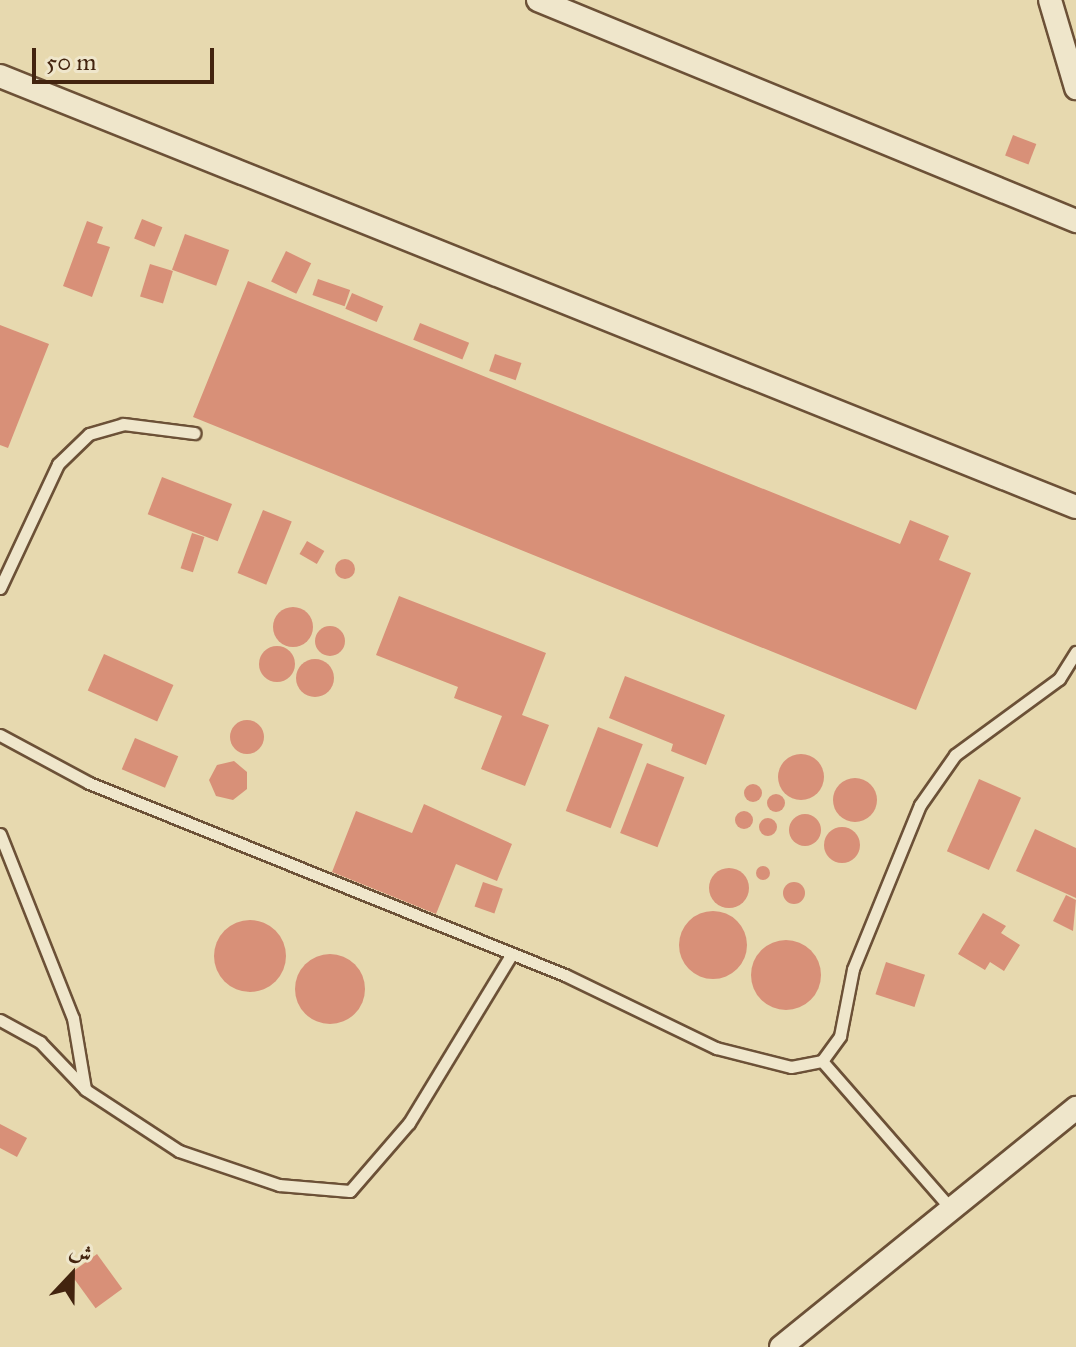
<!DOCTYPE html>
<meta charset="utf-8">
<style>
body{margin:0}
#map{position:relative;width:1076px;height:1347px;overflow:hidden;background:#e7d9af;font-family:"IM FELL Great Primer",Amiri,serif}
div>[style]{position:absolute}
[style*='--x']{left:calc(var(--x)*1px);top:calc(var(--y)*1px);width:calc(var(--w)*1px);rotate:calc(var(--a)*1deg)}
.building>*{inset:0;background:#d89078;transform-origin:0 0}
.round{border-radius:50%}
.roads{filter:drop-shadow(2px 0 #6c5137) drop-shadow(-2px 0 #6c5137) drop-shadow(0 2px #6c5137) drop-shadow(0 -2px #6c5137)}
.service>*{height:11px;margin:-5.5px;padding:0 5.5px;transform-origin:5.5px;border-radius:5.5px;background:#efe6cb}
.minor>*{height:22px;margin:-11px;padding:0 11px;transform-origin:11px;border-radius:11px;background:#efe6cb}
span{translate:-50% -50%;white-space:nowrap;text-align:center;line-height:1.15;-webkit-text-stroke:7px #efe6cb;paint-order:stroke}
.north{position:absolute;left:32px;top:1235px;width:80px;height:80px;-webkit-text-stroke:6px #efe6cb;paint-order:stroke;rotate:22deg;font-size:22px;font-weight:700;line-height:32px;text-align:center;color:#43240f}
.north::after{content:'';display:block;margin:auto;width:28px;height:36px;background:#43240f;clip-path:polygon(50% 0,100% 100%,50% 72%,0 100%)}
.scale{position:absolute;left:32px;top:48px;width:182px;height:36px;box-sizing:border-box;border:4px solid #43240f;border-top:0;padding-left:10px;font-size:24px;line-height:28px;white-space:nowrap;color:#43240f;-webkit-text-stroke:6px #efe6cb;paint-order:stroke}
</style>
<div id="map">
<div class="building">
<div style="left:1013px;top:135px;width:25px;height:22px;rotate:21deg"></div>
<div style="left:142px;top:219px;width:22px;height:21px;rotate:22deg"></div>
<div style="clip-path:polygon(87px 221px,103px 227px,97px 243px,110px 247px,92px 297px,63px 286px)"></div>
<div style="left:185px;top:234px;width:47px;height:38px;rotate:20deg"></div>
<div style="left:286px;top:251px;width:28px;height:34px;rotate:26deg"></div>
<div style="left:150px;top:264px;width:24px;height:34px;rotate:17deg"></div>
<div style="left:318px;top:279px;width:34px;height:17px;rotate:19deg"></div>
<div style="clip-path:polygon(248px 281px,900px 544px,910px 520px,949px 536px,939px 560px,971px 573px,916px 710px,193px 417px)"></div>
<div style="left:352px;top:293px;width:34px;height:17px;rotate:23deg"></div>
<div style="left:420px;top:323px;width:53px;height:18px;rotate:22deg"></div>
<div style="clip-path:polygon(0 325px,49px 344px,8px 448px,0 445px)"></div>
<div style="left:495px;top:354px;width:28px;height:18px;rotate:19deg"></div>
<div style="left:162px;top:477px;width:75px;height:40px;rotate:21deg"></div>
<div style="left:263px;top:510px;width:31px;height:68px;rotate:22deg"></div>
<div style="left:192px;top:533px;width:13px;height:37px;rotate:18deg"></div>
<div style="left:307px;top:541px;width:20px;height:15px;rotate:30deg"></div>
<div class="round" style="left:335px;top:559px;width:20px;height:20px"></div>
<div style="clip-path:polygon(399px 596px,546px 653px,522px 715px,549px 725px,525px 786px,481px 769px,502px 716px,454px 698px,458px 687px,376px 655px)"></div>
<div class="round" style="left:273px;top:607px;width:40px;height:40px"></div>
<div class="round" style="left:315px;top:626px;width:30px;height:30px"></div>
<div class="round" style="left:259px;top:646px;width:36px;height:36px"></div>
<div style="left:104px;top:654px;width:76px;height:40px;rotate:24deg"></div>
<div class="round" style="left:296px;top:659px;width:38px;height:38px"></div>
<div style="clip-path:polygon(625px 676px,725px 715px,706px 765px,671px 751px,673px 744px,609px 718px)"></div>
<div class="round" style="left:230px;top:720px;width:34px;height:34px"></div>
<div style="left:598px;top:727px;width:48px;height:90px;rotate:21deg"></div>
<div style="left:135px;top:738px;width:47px;height:34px;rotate:23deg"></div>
<div class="round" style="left:778px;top:754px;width:46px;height:46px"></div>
<div style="clip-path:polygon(234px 761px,247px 772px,247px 789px,233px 800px,216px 796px,209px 780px,217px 765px)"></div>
<div style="left:647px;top:763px;width:40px;height:75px;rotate:21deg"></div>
<div class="round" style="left:833px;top:778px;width:44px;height:44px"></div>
<div style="left:979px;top:779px;width:46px;height:79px;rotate:24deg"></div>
<div class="round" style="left:744px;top:784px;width:18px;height:18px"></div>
<div class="round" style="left:767px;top:794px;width:18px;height:18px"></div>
<div style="clip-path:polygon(424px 804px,512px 844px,497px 881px,456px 864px,436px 914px,332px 872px,356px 811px,412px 833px)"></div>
<div class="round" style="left:735px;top:811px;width:18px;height:18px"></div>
<div class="round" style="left:789px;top:814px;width:32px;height:32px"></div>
<div class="round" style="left:759px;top:818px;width:18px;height:18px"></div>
<div class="round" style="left:824px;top:827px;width:36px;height:36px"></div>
<div style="clip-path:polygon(1035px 829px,1076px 848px,1076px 898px,1016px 871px)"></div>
<div class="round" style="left:756px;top:866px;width:14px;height:14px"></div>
<div class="round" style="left:709px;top:868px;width:40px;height:40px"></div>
<div class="round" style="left:783px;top:882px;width:22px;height:22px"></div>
<div style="left:483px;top:882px;width:21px;height:26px;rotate:19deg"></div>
<div style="clip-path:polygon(1066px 895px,1076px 900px,1073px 931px,1053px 921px)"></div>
<div class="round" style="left:679px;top:911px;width:68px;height:68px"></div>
<div style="clip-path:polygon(983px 913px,1006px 926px,1001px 933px,1020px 945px,1004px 971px,990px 962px,985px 970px,958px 954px)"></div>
<div class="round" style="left:214px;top:920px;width:72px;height:72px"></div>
<div class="round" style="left:751px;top:940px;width:70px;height:70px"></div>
<div class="round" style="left:295px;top:954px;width:70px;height:70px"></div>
<div style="left:886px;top:962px;width:41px;height:34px;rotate:18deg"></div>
<div style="clip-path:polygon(0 1124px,27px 1138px,17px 1157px,0 1148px)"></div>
<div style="left:97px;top:1254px;width:43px;height:33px;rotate:54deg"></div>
</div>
<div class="roads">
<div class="service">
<div style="--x:0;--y:588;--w:137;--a:-64.9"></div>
<div style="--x:58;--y:464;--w:43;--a:-44.1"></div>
<div style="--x:89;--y:434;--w:35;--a:-16"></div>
<div style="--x:123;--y:424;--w:72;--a:7.2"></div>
<div style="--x:0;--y:735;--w:101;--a:28.3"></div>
<div style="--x:89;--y:783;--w:513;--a:21.97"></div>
<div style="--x:565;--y:975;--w:168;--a:25.8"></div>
<div style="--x:716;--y:1048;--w:77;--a:14.2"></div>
<div style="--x:791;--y:1067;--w:32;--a:-11"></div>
<div style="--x:822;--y:1061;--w:31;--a:-54"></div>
<div style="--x:840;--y:1036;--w:68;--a:-79"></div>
<div style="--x:853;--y:969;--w:177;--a:-67.8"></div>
<div style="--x:920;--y:805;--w:61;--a:-55"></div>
<div style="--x:955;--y:755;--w:129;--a:-36.2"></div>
<div style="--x:1059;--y:679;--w:32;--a:-58"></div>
<div style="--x:0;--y:834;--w:198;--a:68.4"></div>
<div style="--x:73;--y:1018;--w:72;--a:80.4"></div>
<div style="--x:0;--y:1020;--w:46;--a:28.8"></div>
<div style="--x:40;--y:1042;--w:66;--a:46.2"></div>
<div style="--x:86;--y:1090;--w:111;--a:33.3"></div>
<div style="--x:179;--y:1151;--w:106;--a:18.8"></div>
<div style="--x:279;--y:1185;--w:71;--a:4.8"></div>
<div style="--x:350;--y:1191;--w:90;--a:-49.1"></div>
<div style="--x:409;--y:1123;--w:197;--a:-58.7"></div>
<div style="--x:822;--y:1061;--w:196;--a:48.9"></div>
</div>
<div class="minor">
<div style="--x:538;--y:0;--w:582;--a:22.33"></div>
<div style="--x:1050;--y:0;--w:92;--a:73.5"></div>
<div style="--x:0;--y:76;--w:1159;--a:21.83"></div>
<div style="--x:781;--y:1347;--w:380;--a:-39"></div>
</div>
</div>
<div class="north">ش</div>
<div class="scale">50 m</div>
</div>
